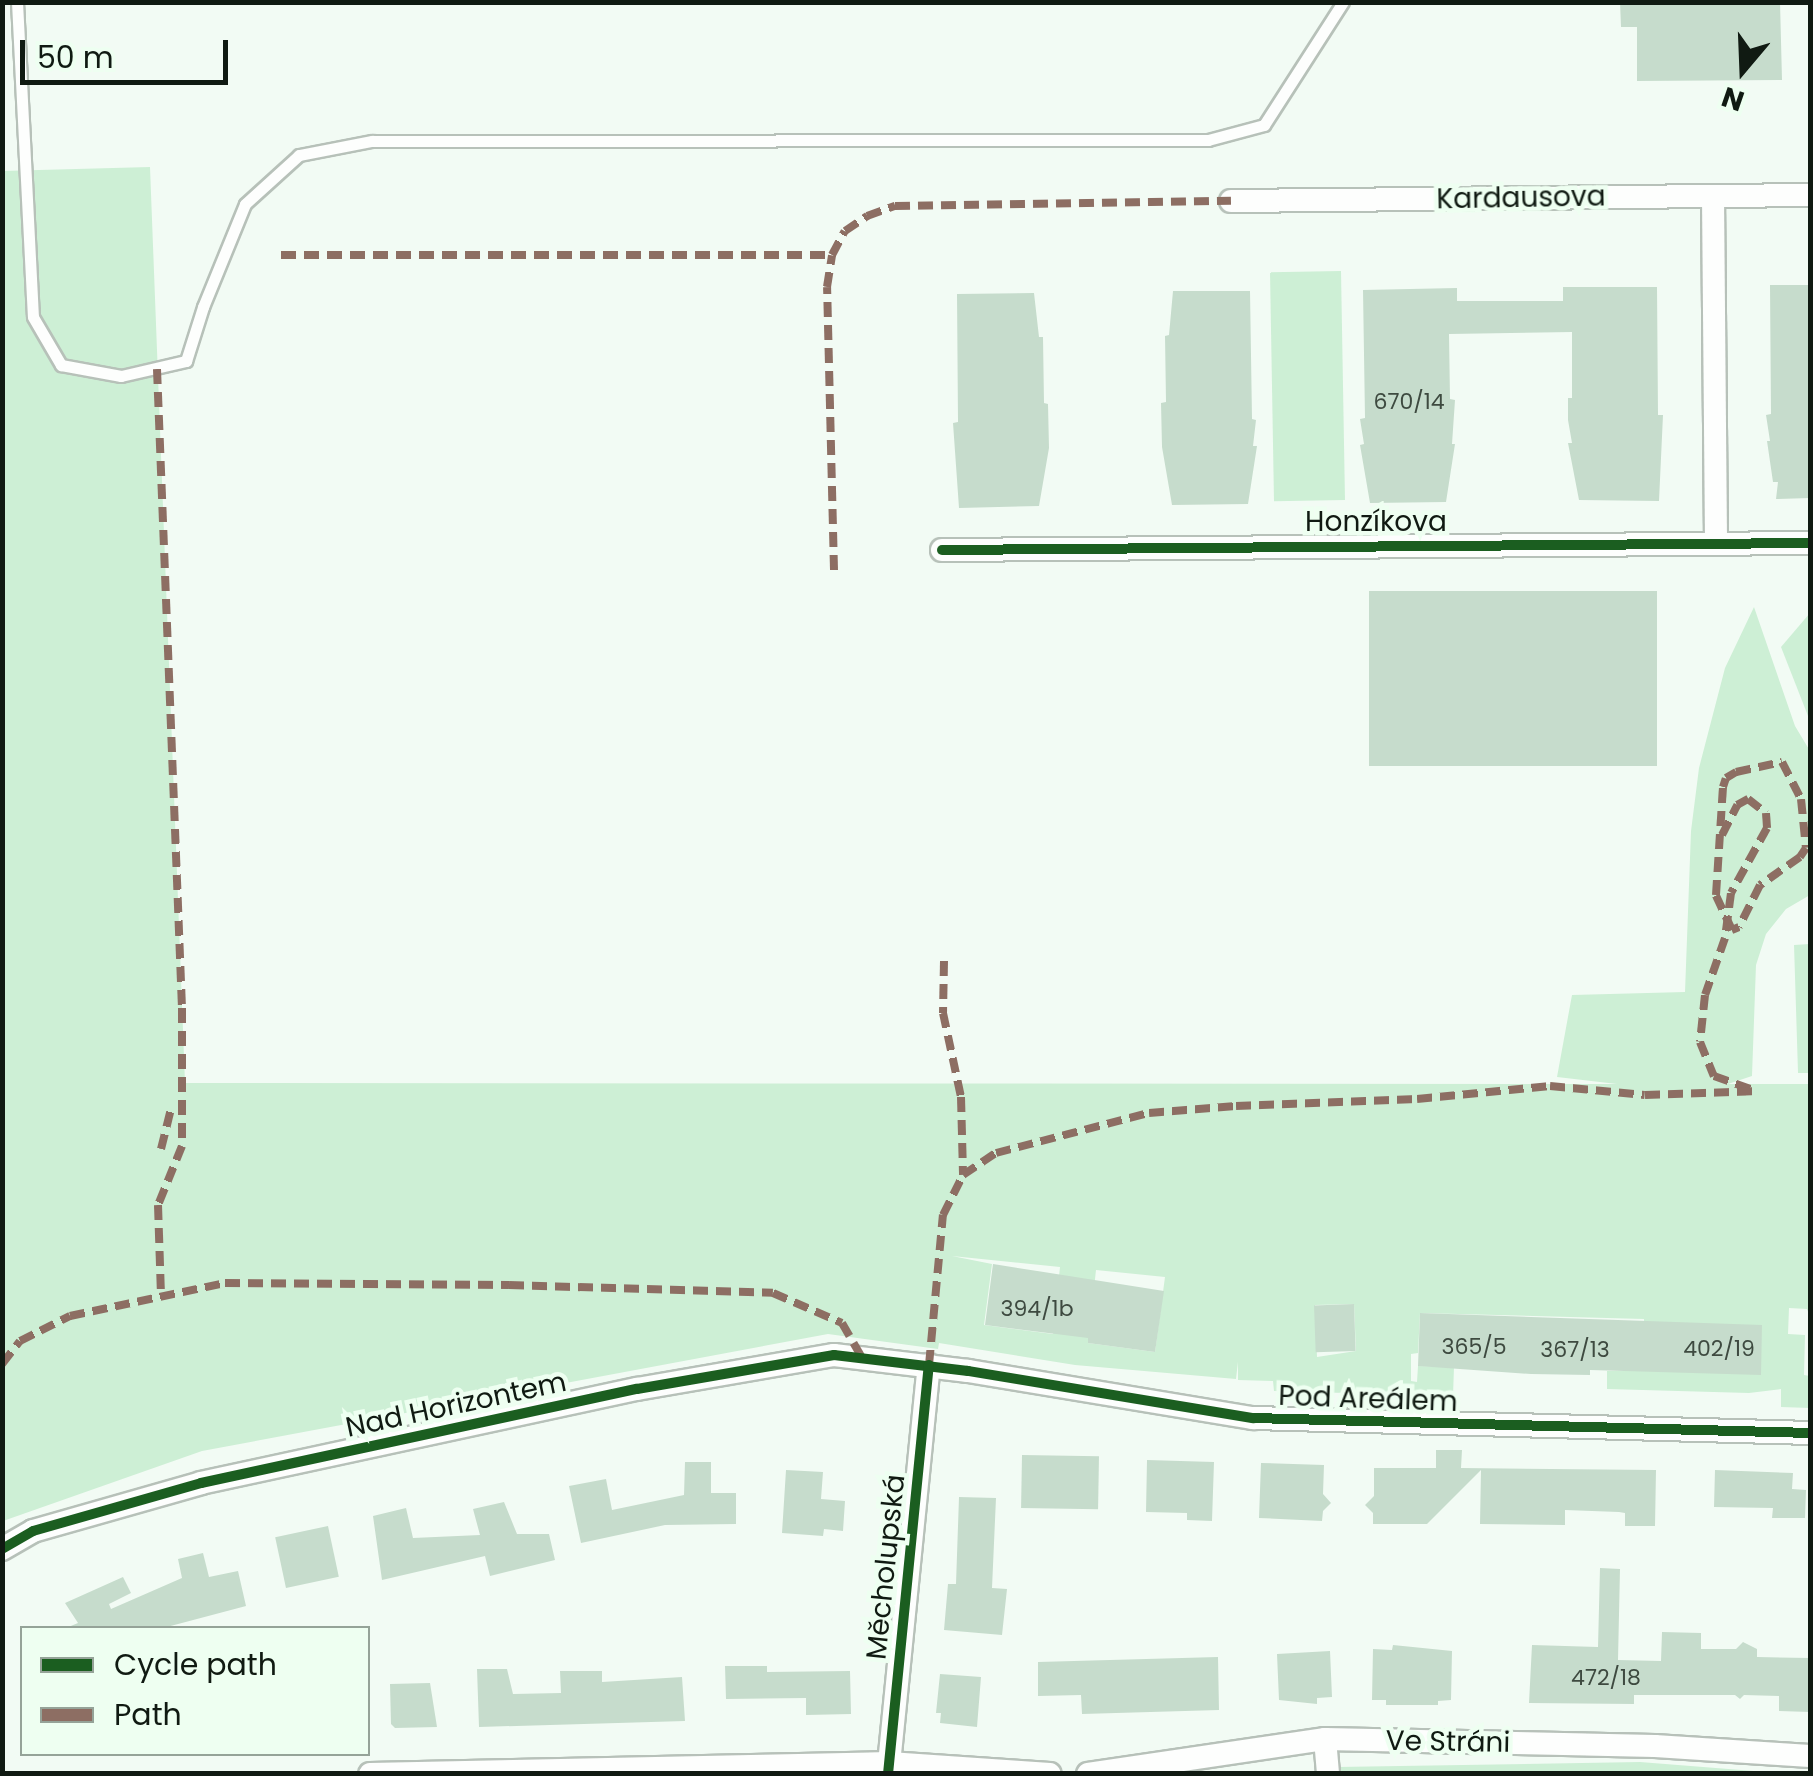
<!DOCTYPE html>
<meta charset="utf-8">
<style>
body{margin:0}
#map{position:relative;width:1813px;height:1776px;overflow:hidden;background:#f2fbf4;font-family:Poppins,sans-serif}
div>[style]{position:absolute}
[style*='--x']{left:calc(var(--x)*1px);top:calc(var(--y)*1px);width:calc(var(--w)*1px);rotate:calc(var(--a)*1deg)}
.green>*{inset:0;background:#cdefd5;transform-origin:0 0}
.building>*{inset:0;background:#c6dccc;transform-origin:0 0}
.roads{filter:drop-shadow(2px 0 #b7c1b9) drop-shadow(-2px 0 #b7c1b9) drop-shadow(0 2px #b7c1b9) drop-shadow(0 -2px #b7c1b9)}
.service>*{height:11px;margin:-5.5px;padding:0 5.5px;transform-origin:5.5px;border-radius:5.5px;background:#fdfefd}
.minor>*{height:22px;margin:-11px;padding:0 11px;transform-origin:11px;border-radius:11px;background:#fdfefd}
.quiet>*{height:8px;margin-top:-4px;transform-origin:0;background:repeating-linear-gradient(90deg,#8d6e63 0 15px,transparent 0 23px)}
.cycleway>*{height:10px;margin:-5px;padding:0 5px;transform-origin:5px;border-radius:5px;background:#1b5e20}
span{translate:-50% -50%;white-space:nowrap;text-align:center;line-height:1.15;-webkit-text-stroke:9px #eefff1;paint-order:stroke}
.number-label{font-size:22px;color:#3e4a40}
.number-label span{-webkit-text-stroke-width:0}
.street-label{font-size:28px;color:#101a12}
.frame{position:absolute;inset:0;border:5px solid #101a12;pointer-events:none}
.legend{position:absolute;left:20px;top:1626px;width:350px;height:130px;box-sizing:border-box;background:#eefff1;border:2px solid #95a398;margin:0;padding:12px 18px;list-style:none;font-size:30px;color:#101a12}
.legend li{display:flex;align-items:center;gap:20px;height:50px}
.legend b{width:50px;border:2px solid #95a398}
.north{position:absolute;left:1693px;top:20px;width:100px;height:100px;-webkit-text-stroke:8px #eefff1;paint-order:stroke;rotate:199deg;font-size:28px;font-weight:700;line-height:40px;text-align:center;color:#101a12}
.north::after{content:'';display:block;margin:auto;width:35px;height:45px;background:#101a12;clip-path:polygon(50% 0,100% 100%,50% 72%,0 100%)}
.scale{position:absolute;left:20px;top:40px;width:208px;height:45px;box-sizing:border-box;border:5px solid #101a12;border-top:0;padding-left:12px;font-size:30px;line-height:35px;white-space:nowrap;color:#101a12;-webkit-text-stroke:8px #eefff1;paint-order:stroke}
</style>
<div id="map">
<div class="green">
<div style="clip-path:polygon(evenodd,150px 167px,185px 1083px,1617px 1084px,1557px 1077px,1572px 995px,1685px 992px,1691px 831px,1699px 768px,1725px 668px,1754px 607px,1795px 726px,1810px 751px,1810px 895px,1786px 909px,1766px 934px,1756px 965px,1752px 1076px,1728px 1084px,1810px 1084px,1810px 1317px,1807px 1309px,1789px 1308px,1788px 1334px,1805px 1335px,1804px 1375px,1810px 1376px,1810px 1408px,1781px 1407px,1781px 1389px,1749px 1393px,1607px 1389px,1607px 1371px,1644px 1371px,1644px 1319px,1420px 1313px,1418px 1353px,1411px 1354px,1411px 1381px,1417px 1382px,1418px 1366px,1454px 1367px,1453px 1396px,1274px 1391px,1273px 1381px,1238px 1380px,1238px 1362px,1236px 1379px,1075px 1365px,939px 1343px,938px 1349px,828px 1334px,202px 1451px,3px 1521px,2px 171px,150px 167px,952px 1256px,1060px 1267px,1053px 1334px,984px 1325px,992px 1264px,952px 1256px,150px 167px,1096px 1270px,1165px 1277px,1155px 1352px,1088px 1343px,1096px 1270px,150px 167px,1354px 1304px,1356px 1351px,1317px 1357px,1315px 1305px,1354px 1304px)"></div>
<div style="left:1341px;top:271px;width:229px;height:71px;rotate:89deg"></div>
<div style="clip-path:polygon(1810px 613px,1810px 721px,1781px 647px)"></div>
<div style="clip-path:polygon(1810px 944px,1810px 1073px,1798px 1073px,1794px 945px)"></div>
<div style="clip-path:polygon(1640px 1762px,1779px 1773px,1337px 1774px,1337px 1767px)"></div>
</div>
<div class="building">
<div style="clip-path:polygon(1620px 2px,1780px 2px,1782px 80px,1637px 81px,1637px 27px,1621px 27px)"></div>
<div style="clip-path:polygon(1770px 285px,1810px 285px,1810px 498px,1776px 499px,1778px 482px,1773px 482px,1767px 441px,1770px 441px,1766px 415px,1771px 414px)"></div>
<div style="clip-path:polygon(1563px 287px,1657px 287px,1658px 415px,1663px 415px,1659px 501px,1579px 500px,1568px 443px,1572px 443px,1568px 420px,1568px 398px,1572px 398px,1572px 332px,1449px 334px,1450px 399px,1455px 400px,1452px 444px,1455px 444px,1446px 502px,1370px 503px,1360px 445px,1364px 444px,1360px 419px,1365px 418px,1363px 290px,1457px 288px,1457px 301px,1563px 301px)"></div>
<div style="clip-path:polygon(1173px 291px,1250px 291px,1252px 419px,1256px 420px,1253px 446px,1257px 446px,1248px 504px,1172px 505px,1162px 447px,1161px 403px,1166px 402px,1165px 336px,1169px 335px)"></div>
<div style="clip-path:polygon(1034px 293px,1039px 337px,1043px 337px,1044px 403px,1048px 404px,1049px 448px,1039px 506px,959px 508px,953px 423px,958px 422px,957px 294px)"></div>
<div style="left:1657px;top:591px;width:175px;height:288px;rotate:90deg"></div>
<div style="clip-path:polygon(993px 1264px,1164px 1291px,1155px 1352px,1088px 1343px,1088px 1338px,985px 1325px)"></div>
<div style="left:1354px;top:1304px;width:47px;height:40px;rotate:88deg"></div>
<div style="clip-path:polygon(1420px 1313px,1762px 1325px,1761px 1375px,1590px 1370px,1590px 1375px,1531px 1374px,1418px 1366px)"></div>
<div style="clip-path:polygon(1436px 1450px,1462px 1450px,1461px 1468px,1656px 1470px,1655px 1526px,1625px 1526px,1625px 1513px,1619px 1512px,1565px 1510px,1565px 1525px,1480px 1524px,1481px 1470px,1427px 1524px,1373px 1524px,1373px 1513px,1365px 1505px,1374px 1496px,1374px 1468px,1436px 1468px)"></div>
<div style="left:1022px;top:1455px;width:77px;height:53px;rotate:1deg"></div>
<div style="clip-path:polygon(1147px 1460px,1214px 1462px,1212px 1521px,1187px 1520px,1187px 1513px,1146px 1512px)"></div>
<div style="clip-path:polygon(685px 1462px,711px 1462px,711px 1493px,736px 1493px,736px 1524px,665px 1525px,581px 1543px,569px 1486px,606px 1479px,612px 1510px,684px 1495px)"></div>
<div style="clip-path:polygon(1261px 1463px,1324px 1465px,1323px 1494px,1331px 1503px,1323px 1511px,1322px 1521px,1259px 1518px)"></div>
<div style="clip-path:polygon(786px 1470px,823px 1472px,821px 1499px,845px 1501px,843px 1531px,824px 1529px,823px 1536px,782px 1533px)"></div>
<div style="clip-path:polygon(1715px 1470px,1793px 1473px,1792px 1489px,1806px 1490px,1805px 1518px,1772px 1518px,1773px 1508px,1714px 1507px)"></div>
<div style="clip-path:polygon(959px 1497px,996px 1498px,992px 1588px,1007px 1589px,1002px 1635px,944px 1630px,948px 1584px,956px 1584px)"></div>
<div style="clip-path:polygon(504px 1502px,517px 1534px,549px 1534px,555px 1560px,490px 1576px,485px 1556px,382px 1580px,373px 1516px,406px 1508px,413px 1538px,480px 1535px,473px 1509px)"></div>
<div style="left:328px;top:1526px;width:52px;height:54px;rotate:78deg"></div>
<div style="clip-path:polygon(203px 1553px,209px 1577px,238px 1571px,246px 1606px,163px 1628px,66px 1628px,78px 1623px,65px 1603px,123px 1577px,131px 1593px,109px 1604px,111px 1609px,182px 1578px,178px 1559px)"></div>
<div style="clip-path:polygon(1600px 1568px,1620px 1569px,1618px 1660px,1661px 1661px,1662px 1632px,1701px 1633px,1701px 1649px,1736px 1649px,1743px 1642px,1757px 1649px,1757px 1657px,1810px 1658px,1810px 1712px,1779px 1711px,1779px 1696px,1744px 1695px,1740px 1699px,1735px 1695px,1634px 1695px,1634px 1704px,1529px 1703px,1532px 1645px,1598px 1647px)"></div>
<div style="clip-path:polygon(1393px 1645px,1452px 1651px,1451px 1700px,1438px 1701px,1438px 1705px,1386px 1705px,1386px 1700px,1372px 1700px,1373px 1649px,1392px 1650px)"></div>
<div style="clip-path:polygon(1330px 1651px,1332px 1697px,1317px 1698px,1317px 1704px,1279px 1700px,1277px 1654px)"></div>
<div style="clip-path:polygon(1218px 1657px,1219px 1710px,1082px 1714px,1081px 1695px,1038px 1696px,1038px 1662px)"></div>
<div style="clip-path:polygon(725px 1666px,767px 1666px,767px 1672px,850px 1671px,851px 1714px,806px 1715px,806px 1698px,726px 1699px)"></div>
<div style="clip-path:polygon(477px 1669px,507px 1669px,513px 1694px,561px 1693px,560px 1671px,602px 1671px,602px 1682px,682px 1677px,685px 1721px,479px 1727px)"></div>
<div style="clip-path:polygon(940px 1674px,981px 1677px,977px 1727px,940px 1723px,941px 1713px,936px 1713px)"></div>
<div style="clip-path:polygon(430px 1683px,437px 1727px,395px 1728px,391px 1724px,390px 1684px)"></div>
</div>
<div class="roads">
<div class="service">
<div style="--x:17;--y:2;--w:315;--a:87.1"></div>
<div style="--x:33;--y:317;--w:56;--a:59.7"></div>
<div style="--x:61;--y:365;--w:61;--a:10.4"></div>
<div style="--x:121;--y:376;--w:67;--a:-13"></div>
<div style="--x:186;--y:361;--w:57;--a:-72.5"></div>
<div style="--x:203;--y:307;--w:111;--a:-67.8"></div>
<div style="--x:245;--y:204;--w:73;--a:-42.2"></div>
<div style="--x:299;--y:155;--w:74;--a:-10.9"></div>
<div style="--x:372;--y:141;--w:836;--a:-0.07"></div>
<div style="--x:1208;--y:140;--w:58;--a:-15"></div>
<div style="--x:1264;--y:125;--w:146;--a:-57.3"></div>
</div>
<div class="minor">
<div style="--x:1713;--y:196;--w:348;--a:89.5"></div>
<div style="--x:1231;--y:201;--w:579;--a:-0.59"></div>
<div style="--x:942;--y:550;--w:868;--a:-0.46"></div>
<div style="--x:2;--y:1549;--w:36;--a:-30"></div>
<div style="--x:33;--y:1531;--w:175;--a:-15.9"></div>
<div style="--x:201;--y:1483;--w:446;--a:-12.2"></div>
<div style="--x:637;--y:1389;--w:200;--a:-9.8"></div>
<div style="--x:834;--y:1355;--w:135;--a:6.8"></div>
<div style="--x:968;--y:1371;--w:289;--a:9.4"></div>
<div style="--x:1253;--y:1418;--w:557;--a:1.54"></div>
<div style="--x:1325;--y:1739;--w:35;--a:85"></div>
<div style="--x:370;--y:1774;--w:519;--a:-1.21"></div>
<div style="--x:889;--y:1763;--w:161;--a:3.9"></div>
<div style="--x:888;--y:1774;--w:411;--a:-84.3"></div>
<div style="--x:1088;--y:1774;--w:240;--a:-8.4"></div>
<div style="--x:1325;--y:1739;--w:330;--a:1.2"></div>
<div style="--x:1655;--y:1746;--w:155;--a:3.7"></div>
</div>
</div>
<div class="quiet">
<div style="--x:281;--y:255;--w:551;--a:0"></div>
<div style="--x:157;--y:369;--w:639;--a:87.76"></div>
<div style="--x:182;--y:1008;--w:138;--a:90"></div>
<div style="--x:182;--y:1146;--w:64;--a:112.1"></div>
<div style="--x:158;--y:1205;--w:91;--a:88.1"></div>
<div style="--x:834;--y:570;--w:283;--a:-91.4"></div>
<div style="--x:827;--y:287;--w:32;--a:-81"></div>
<div style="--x:832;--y:255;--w:27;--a:-62"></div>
<div style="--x:845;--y:231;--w:27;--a:-34"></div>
<div style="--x:867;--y:216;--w:30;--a:-20"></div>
<div style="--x:895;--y:206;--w:336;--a:-0.9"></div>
<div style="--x:1782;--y:762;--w:42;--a:62.8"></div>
<div style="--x:1801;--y:799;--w:49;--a:84.2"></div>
<div style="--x:1806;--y:848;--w:11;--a:124"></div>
<div style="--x:1800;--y:857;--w:49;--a:145"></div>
<div style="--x:1760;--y:885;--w:47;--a:116.6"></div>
<div style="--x:1739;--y:927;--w:8;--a:157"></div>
<div style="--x:1732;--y:930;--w:38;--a:-115"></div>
<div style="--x:1716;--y:895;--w:108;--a:-86.3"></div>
<div style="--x:1723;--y:787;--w:9;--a:-72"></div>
<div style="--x:1726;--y:778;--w:12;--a:-31"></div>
<div style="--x:1736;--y:772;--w:47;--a:-12.3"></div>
<div style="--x:1722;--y:835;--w:34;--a:-63"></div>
<div style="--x:1737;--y:805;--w:13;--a:-29"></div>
<div style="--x:1748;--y:799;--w:23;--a:38"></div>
<div style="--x:1766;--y:813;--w:15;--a:86"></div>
<div style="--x:1767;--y:828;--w:74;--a:119"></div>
<div style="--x:1731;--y:893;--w:45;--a:97.6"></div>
<div style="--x:1725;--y:938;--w:60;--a:109.3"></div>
<div style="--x:1705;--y:995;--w:47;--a:96.1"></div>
<div style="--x:1700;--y:1042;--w:37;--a:68"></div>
<div style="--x:1714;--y:1076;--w:41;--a:19.7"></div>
<div style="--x:944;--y:961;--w:52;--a:91.1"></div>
<div style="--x:943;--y:1013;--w:86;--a:77.9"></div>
<div style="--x:961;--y:1097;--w:78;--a:88.5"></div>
<div style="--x:161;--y:1149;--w:45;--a:-76"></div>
<div style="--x:2;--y:1364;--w:29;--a:-52"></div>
<div style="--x:20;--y:1341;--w:56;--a:-26.6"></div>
<div style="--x:70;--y:1316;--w:158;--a:-12"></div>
<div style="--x:225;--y:1283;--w:284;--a:0.4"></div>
<div style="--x:509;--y:1285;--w:264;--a:1.7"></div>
<div style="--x:773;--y:1293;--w:75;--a:23.5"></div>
<div style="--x:842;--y:1323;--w:38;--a:60"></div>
<div style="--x:929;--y:1365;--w:151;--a:-84.7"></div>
<div style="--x:943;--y:1215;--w:45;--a:-63.4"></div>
<div style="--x:963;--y:1175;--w:40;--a:-34"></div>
<div style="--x:996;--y:1153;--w:158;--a:-14.7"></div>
<div style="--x:1149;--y:1113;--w:87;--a:-4.6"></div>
<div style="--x:1236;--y:1106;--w:181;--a:-2.2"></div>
<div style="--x:1417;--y:1099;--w:134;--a:-5.6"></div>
<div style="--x:1550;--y:1086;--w:95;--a:5.4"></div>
<div style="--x:1645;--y:1095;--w:112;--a:-2"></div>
</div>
<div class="cycleway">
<div style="--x:942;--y:550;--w:868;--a:-0.46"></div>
<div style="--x:2;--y:1549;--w:36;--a:-30"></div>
<div style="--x:33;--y:1531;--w:175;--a:-15.9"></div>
<div style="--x:201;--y:1483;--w:446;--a:-12.2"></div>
<div style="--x:637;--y:1389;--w:200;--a:-9.8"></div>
<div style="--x:834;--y:1355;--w:135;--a:6.8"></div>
<div style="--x:968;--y:1371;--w:289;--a:9.4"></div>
<div style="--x:1253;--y:1418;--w:557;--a:1.54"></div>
<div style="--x:888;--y:1774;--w:411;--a:-84.3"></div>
</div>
<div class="number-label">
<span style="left:1409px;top:402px">670/14</span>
<span style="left:1037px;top:1309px">394/1b</span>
<span style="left:1474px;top:1347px">365/5</span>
<span style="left:1719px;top:1349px">402/19</span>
<span style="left:1575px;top:1350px">367/13</span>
<span style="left:1606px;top:1678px">472/18</span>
</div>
<div class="street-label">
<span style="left:1521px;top:198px;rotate:-1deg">Kardausova</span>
<span style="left:1376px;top:522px">Honzíkova</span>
<span style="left:1368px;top:1399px;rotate:2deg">Pod Areálem</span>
<span style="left:456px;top:1405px;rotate:-12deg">Nad Horizontem</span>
<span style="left:886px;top:1567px;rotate:-84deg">Měcholupská</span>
<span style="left:1448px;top:1742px;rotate:1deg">Ve Stráni</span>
</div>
<div class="frame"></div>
<ul class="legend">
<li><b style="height:12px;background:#1b5e20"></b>Cycle path</li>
<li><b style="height:12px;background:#8d6e63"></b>Path</li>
</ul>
<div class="north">N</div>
<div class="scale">50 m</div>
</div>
